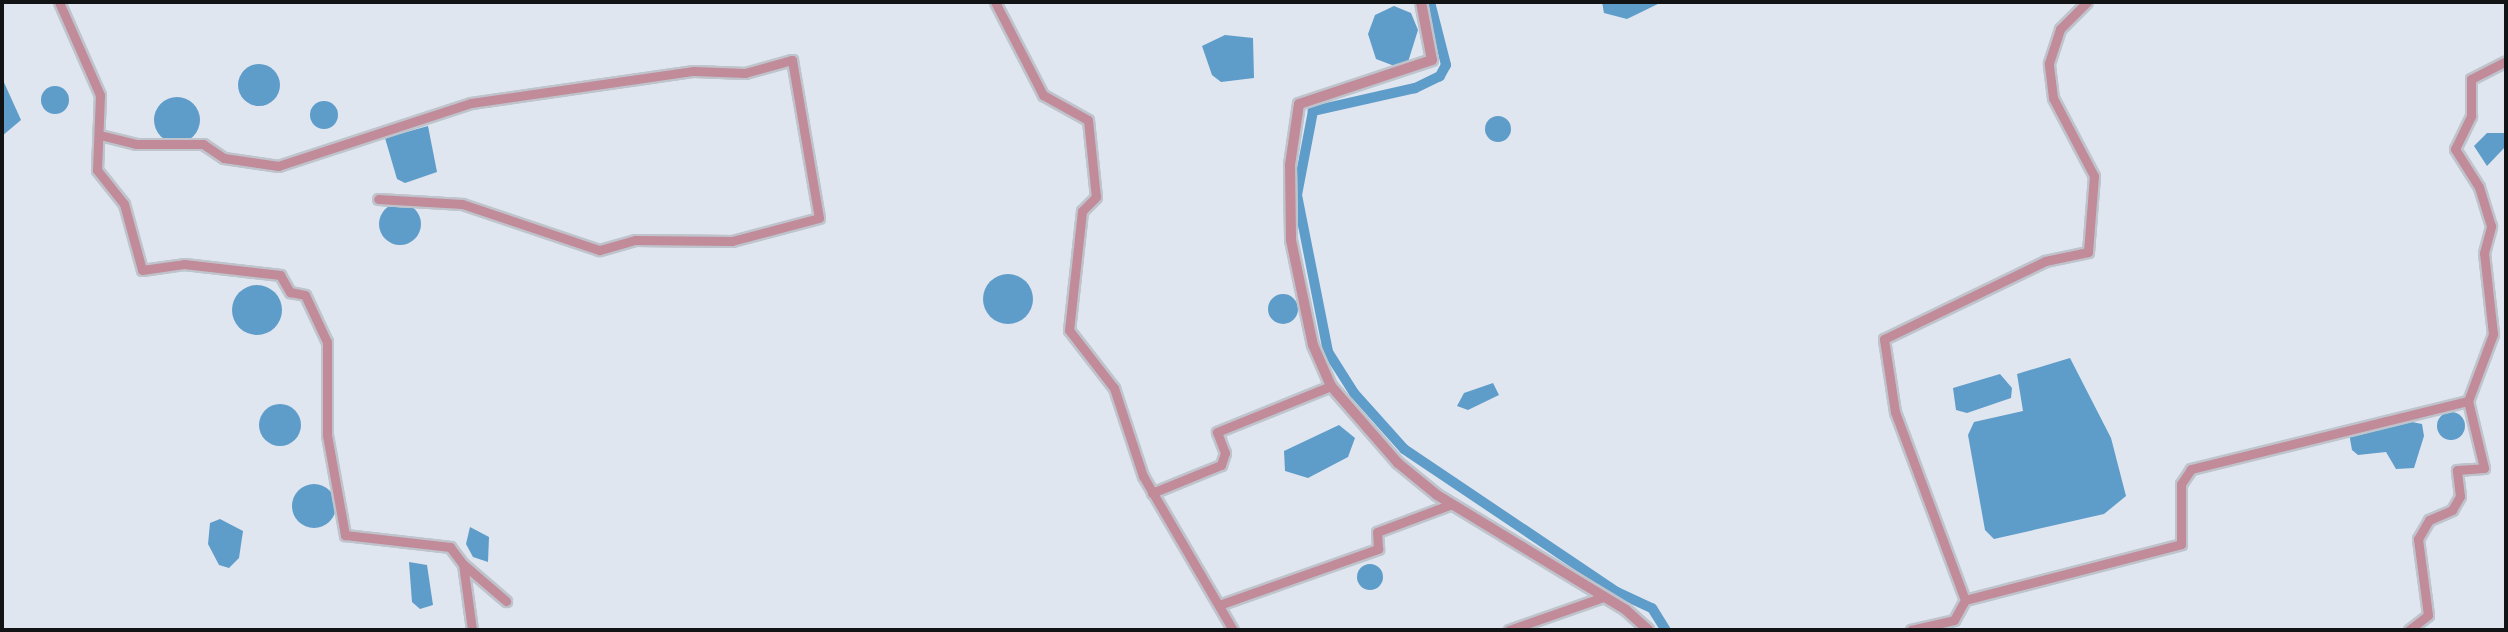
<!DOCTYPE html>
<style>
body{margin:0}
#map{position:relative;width:2508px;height:632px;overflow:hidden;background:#e0e6ef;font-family:Mulish,sans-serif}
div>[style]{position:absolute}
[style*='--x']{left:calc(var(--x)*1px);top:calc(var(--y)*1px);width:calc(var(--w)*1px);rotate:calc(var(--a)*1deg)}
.water>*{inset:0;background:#5e9cca}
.round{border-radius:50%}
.canal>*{height:10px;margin:-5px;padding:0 5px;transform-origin:5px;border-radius:5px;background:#5e9cca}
.roads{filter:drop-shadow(2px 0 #bfc4cc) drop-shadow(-2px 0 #bfc4cc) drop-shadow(0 2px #bfc4cc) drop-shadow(0 -2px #bfc4cc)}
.minor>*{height:9px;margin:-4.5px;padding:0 4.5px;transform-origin:4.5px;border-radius:4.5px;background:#c18b9a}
.tertiary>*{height:10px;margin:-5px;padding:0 5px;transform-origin:5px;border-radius:5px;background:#c18b9a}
span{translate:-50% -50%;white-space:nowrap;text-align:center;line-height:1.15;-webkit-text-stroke:5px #fff;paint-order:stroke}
.frame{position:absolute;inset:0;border:4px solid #111315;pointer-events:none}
</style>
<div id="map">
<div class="water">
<div style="clip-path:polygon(1602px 2px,1662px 2px,1627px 19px,1604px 13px)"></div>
<div style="clip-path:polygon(1394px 6px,1411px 13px,1418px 30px,1408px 62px,1397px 67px,1376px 59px,1368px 34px,1375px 15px)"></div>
<div style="clip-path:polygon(1225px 35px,1253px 38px,1254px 78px,1221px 82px,1212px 75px,1202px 46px)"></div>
<div class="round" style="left:238px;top:64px;width:42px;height:42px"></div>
<div style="clip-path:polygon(2px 78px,21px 120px,2px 136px)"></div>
<div class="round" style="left:41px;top:86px;width:28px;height:28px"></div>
<div class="round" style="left:154px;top:97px;width:46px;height:46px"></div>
<div class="round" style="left:310px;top:101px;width:28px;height:28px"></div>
<div class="round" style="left:1485px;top:116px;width:26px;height:26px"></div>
<div style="clip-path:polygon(428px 126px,437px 172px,405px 183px,397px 179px,385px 138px)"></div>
<div style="clip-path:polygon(2487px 133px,2506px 133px,2506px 146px,2487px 166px,2474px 146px)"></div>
<div class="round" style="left:379px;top:203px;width:42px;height:42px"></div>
<div class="round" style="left:983px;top:274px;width:50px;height:50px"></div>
<div class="round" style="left:232px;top:285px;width:50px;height:50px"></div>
<div class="round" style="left:1268px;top:294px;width:30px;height:30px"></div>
<div style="clip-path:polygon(2070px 358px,2111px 438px,2126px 496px,2104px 514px,1994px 539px,1985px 530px,1968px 435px,1974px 422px,2023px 411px,2017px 374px)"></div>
<div style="clip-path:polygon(2000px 374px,2012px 388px,2011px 398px,1967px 413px,1956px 410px,1953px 388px)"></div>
<div style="clip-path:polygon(1493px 383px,1499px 395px,1468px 410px,1457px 406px,1464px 393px)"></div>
<div class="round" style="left:259px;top:404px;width:42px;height:42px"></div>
<div class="round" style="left:2437px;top:412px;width:28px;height:28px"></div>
<div style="clip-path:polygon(2412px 422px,2422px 424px,2424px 436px,2414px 468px,2396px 469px,2386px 452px,2358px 455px,2352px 450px,2349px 433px)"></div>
<div style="clip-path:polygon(1339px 425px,1355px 438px,1348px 457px,1308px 478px,1285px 471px,1284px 451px)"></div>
<div class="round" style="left:292px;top:484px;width:44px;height:44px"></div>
<div style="clip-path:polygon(220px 519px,243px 531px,239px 558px,229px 568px,219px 565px,208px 544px,210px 523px)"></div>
<div style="clip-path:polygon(470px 527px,489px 537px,488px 562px,473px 557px,466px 544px)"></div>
<div style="clip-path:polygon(409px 562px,427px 565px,433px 605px,420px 609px,412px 602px)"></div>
<div class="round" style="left:1357px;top:564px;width:26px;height:26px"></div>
</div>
<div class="canal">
<div style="--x:1430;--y:2;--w:65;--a:75.7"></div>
<div style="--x:1446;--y:65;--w:13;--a:119"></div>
<div style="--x:1440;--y:76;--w:28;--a:154"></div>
<div style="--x:1415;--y:88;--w:105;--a:167.3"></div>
<div style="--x:1313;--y:111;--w:86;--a:100.8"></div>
<div style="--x:1297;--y:195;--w:160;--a:78.8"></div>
<div style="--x:1328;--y:352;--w:49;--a:57.6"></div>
<div style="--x:1354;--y:393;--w:75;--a:48.2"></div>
<div style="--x:1404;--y:449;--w:257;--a:33.9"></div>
<div style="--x:1617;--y:592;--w:38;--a:25"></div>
<div style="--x:1652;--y:608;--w:26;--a:58"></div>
</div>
<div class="roads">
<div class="minor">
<div style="--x:59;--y:2;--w:102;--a:66.2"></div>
<div style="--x:100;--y:95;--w:75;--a:92.3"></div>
<div style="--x:97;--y:170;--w:43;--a:51.5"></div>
<div style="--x:124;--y:204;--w:68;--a:74.7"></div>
<div style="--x:142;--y:270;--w:42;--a:-8.1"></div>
<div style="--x:184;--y:264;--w:97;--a:6.5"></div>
<div style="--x:280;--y:275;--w:20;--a:60"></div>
<div style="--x:290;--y:292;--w:15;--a:11"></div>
<div style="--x:305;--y:295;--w:52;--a:64.9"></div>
<div style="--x:327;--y:342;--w:93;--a:90"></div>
<div style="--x:327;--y:435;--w:102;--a:79.8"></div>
<div style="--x:345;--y:535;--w:106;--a:6.5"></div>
<div style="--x:450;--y:547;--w:21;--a:53"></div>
<div style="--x:463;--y:564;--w:67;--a:82.2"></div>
<div style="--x:995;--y:2;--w:105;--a:62.7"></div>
<div style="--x:1043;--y:95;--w:51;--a:29.1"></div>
<div style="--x:1088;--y:120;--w:77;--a:84.1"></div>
<div style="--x:1096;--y:197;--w:20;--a:135"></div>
<div style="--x:1082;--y:211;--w:120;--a:96.2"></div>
<div style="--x:1069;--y:330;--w:73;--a:52.2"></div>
<div style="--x:1114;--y:388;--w:93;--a:71.8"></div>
<div style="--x:1143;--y:476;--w:178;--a:59.7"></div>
<div style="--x:100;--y:135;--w:37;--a:14"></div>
<div style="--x:136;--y:144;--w:67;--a:0"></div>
<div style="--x:203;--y:144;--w:25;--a:34"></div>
<div style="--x:224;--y:158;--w:55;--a:8.4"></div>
<div style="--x:278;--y:166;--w:203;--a:-18.1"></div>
<div style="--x:471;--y:103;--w:225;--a:-8.2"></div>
<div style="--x:694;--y:71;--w:51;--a:2.2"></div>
<div style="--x:745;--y:73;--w:49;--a:-15.5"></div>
<div style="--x:792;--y:60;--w:160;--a:80.3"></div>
<div style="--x:819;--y:218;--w:90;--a:165.2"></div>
<div style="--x:732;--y:241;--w:97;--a:-179.4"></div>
<div style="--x:635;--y:240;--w:37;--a:164"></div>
<div style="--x:599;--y:250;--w:145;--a:-161.4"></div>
<div style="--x:462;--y:204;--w:84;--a:-176.6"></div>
<div style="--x:1152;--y:493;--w:74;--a:-22.1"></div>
<div style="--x:1221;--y:465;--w:13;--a:-72"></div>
<div style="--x:1225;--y:453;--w:22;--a:-111"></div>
<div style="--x:1217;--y:432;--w:123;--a:-22"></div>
<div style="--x:463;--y:564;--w:57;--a:40.7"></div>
<div style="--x:1965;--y:600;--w:223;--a:-14.5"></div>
<div style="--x:2181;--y:544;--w:60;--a:-90"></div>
<div style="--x:2181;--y:484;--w:18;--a:-56"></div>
<div style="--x:2191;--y:469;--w:285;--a:-13.8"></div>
<div style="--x:2468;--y:401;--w:72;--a:-69.5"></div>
<div style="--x:2493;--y:334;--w:81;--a:-96.3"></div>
<div style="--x:2484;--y:253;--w:28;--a:-75"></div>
<div style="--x:2491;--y:226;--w:41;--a:-107.1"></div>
<div style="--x:2479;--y:187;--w:45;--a:-122.3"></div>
<div style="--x:2455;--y:149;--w:37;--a:-64"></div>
<div style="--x:2471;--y:116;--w:37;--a:-90"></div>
<div style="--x:2471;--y:79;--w:39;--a:-27"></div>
<div style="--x:1219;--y:605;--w:169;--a:-19.4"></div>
<div style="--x:1378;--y:549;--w:17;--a:-93"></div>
<div style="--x:1377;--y:532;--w:80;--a:-20.5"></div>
<div style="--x:1509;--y:630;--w:100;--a:-19.3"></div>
<div style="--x:1911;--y:630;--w:44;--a:-13.1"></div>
<div style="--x:1954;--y:620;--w:23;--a:-61"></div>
<div style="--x:1965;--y:600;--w:201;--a:-110.4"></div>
<div style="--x:1895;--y:412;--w:74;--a:-98.6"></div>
<div style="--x:1884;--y:339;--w:179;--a:-25.8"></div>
<div style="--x:2045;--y:261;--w:44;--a:-11.8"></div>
<div style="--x:2088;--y:252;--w:76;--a:-85.5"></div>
<div style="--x:2094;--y:176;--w:88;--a:-117.7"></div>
<div style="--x:2053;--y:98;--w:35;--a:-97"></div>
<div style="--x:2049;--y:63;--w:36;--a:-72"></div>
<div style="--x:2060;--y:29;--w:38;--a:-45"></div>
<div style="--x:2409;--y:630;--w:24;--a:-38"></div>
<div style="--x:2428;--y:615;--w:77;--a:-97.5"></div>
<div style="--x:2418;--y:539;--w:22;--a:-60"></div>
<div style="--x:2429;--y:520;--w:25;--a:-23"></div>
<div style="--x:2452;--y:510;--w:16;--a:-60"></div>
<div style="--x:2460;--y:496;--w:26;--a:-97"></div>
<div style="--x:2457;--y:470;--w:27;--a:-4"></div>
<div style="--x:2484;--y:468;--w:69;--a:-103.4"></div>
</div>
<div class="tertiary">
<div style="--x:1421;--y:2;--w:59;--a:79.3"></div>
<div style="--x:1432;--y:60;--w:140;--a:161.7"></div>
<div style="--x:1299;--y:104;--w:62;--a:98.4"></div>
<div style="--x:1290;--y:165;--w:75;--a:89.2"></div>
<div style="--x:1291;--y:240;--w:107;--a:78.2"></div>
<div style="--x:1313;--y:345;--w:45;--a:66.3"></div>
<div style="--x:1331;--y:386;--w:102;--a:49"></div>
<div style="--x:1398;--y:463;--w:50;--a:39.4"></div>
<div style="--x:1437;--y:495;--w:221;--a:31.3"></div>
<div style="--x:1626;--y:610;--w:30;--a:42"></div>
</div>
</div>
<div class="frame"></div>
</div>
